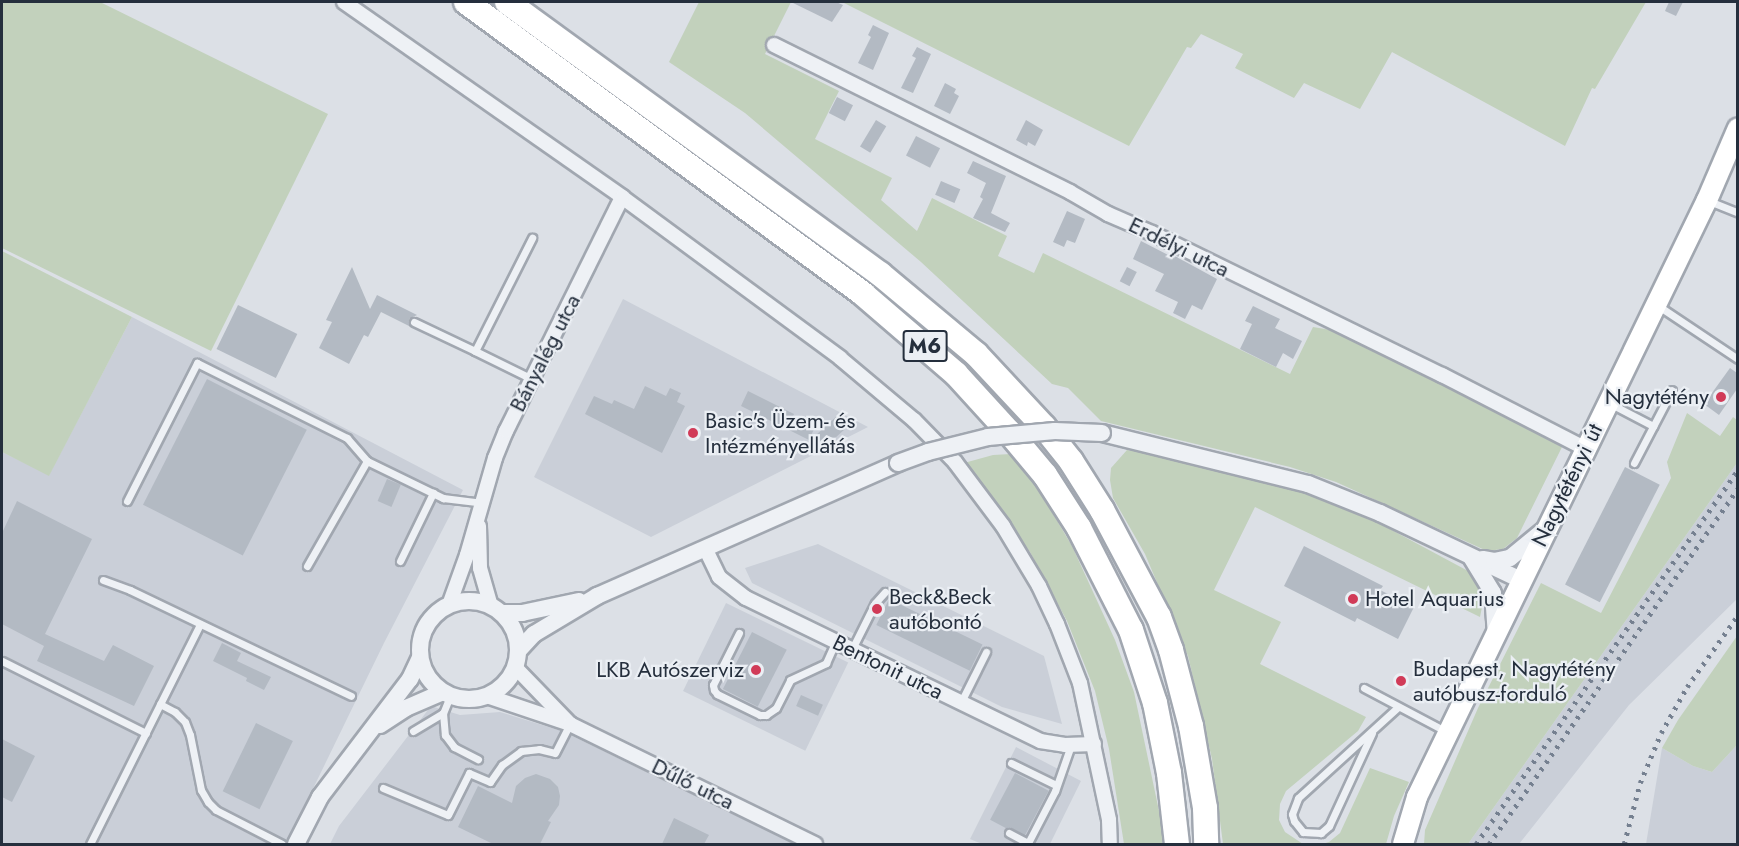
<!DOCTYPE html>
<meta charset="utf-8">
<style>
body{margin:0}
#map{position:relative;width:1739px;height:846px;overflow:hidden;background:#dce0e6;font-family:Jost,sans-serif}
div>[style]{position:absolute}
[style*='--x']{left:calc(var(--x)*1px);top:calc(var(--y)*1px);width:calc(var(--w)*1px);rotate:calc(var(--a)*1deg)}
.built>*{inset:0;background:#cacfd8;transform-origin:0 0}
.green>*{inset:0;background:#c2d1bc}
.building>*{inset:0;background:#b3bac3;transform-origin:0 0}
.roads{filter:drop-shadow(2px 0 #a1a7b0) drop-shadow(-2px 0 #a1a7b0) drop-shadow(0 2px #a1a7b0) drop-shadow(0 -2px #a1a7b0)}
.service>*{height:7px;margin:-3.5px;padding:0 3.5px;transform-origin:3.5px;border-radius:3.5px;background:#eef1f5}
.minor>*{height:14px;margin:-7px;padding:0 7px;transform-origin:7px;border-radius:7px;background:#eef1f5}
.tertiary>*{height:16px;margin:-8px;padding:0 8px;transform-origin:8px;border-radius:8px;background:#eef1f5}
.tertiary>.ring{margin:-8px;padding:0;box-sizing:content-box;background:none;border:16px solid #eef1f5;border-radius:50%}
.secondary>*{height:20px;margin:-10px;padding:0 10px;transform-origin:10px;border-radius:10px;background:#fff}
.motorway>*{height:24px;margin:-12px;padding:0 12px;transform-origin:12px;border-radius:12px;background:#fff}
.rail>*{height:4.5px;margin-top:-2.25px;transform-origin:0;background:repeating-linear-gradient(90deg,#758090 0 3px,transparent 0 9px)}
.bridges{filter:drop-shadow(2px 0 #a1a7b0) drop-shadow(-2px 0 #a1a7b0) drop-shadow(0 2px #a1a7b0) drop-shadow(0 -2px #a1a7b0)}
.tertiary-bridge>*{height:16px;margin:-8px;padding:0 8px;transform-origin:8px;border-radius:8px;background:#eef1f5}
.dots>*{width:16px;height:16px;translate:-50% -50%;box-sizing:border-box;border:3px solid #ebeff4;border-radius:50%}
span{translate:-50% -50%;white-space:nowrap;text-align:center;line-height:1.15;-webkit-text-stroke:4.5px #ebeff4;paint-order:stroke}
.shield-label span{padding:2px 4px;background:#ebeff4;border:2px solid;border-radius:4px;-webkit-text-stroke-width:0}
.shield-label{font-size:21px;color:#252f3d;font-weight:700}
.street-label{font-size:22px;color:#252f3d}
.poi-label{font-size:22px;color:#252f3d}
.right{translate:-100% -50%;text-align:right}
.left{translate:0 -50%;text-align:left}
.frame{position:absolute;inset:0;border:3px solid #252f3d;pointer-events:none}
</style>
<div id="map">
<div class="built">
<div style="clip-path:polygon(623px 299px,868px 427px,651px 537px,534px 477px)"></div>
<div style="clip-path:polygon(132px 317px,463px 490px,384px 643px,286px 844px,2px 844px,2px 452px,49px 475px)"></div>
<div style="clip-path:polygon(1737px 463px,1737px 599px,1629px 705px,1519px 844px,1468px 844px)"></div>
<div style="clip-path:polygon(818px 544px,1044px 656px,1062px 724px,1002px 707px,752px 583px,745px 568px)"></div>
<div style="left:726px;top:603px;width:136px;height:98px;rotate:26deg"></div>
<div style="clip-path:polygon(431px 706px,460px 715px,500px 712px,562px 731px,795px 844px,330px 844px,339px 826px)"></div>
<div style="clip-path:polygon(1737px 745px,1737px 844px,1646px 844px,1662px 748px,1693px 766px,1712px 772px)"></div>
<div style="clip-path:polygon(1016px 747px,1081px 781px,1050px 844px,982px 844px,970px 839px)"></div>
</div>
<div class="green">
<div style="clip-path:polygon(2px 2px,100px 2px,328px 114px,211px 351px,2px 248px)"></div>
<div style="clip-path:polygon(699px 2px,791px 2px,765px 54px,839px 91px,815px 139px,892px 178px,881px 200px,917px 231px,932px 198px,1007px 236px,998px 256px,1034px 273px,1043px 253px,1290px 374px,1313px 327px,1331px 330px,1560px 442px,1562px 447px,1517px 538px,1503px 549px,1487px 551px,1336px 482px,1290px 467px,1101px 421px,1068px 388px,1052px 384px,921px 262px,745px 113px,669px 62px)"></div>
<div style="clip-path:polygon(842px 2px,1646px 2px,1595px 89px,1592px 88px,1565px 146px,1392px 52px,1360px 109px,1304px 83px,1294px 98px,1235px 68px,1243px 54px,1201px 34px,1191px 48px,1187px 47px,1129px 146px)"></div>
<div style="clip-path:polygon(2px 251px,132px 317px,49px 476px,2px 452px)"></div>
<div style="clip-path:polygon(1687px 413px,1720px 436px,1733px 417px,1737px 420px,1737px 463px,1468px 844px,1424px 844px,1425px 830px,1478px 708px,1541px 583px,1601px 613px,1671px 478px,1667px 462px)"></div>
<div style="clip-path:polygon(1127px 450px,1164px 456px,1297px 490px,1329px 501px,1358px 512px,1470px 572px,1484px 587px,1477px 591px,1482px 607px,1480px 617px,1255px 507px,1214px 590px,1281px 622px,1260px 664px,1366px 717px,1358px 731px,1286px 791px,1280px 804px,1279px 820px,1285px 832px,1303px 844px,1223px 844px,1212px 759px,1188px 656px,1145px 554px,1113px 498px,1110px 480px,1111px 468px)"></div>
<div style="clip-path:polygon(1011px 454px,1033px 480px,1072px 546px,1115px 640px,1134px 692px,1163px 830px,1162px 844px,1124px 844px,1109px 749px,1095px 691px,1067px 621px,1030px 552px,964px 463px,993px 455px)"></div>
<div style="clip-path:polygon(1737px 636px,1737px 745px,1712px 772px,1693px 766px,1662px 748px,1678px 720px)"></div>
<div style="clip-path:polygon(1370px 768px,1409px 782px,1394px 816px,1386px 844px,1322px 844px,1329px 842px,1340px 833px)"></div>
</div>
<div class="building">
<div style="clip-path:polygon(791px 2px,836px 2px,843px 5px,832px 22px)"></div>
<div style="clip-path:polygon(1669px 2px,1683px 2px,1676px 16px,1665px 11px)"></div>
<div style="clip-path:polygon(873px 25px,889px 33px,873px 70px,858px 63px,871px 37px,868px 35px)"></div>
<div style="clip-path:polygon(917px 47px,931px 54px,913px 93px,901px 88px,916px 58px,912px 56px)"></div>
<div style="clip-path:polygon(945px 83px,956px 89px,954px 93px,959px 96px,950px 114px,934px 106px)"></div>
<div style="left:837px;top:97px;width:18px;height:18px;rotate:27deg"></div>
<div style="left:876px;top:120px;width:12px;height:31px;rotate:31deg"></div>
<div style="clip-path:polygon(1026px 120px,1043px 130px,1035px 146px,1028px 142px,1027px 146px,1016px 140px)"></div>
<div style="left:916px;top:136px;width:27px;height:22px;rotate:27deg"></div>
<div style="clip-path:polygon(973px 161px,1006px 176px,991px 213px,1010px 223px,1005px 232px,973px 218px,983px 199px,980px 197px,986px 183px,967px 173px)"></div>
<div style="left:941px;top:181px;width:21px;height:15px;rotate:23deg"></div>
<div style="clip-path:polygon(1067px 211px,1085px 219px,1075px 243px,1067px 240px,1064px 247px,1053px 242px)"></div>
<div style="clip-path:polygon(1141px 241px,1172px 257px,1173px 255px,1217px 279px,1202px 310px,1192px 305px,1185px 319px,1173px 313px,1178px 302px,1155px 291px,1164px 274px,1133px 259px)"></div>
<div style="clip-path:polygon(352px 267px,370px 309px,377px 295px,417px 315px,409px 319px,411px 327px,381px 312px,368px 337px,364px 335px,349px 364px,319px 348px,332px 322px,326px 320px)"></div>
<div style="left:1127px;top:267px;width:11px;height:16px;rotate:27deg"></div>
<div style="left:238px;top:305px;width:66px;height:49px;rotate:26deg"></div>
<div style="clip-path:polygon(1253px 306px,1280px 319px,1275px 328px,1302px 341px,1293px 359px,1283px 353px,1276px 367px,1240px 349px,1252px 324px,1245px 321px)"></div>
<div style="clip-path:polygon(1730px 368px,1737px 373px,1737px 389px,1719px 415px,1704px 404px)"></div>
<div style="left:207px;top:379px;width:112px;height:141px;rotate:27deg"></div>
<div style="clip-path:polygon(645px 386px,666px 396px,670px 388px,681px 393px,677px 402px,685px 406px,662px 453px,585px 414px,594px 396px,612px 404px,614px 400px,634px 409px)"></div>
<div style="clip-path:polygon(748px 391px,794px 414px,792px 418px,814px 429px,809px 440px,741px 406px)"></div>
<div style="left:837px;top:416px;width:15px;height:29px;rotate:48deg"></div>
<div style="left:1625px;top:467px;width:39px;height:132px;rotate:27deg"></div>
<div style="left:387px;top:479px;width:15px;height:24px;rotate:23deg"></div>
<div style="clip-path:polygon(17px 501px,92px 539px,45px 634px,104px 661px,113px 645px,154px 666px,134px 706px,37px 661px,44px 646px,2px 624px,2px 533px)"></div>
<div style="clip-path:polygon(1304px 546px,1383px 586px,1380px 590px,1414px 607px,1398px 639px,1357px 618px,1355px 622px,1284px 586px)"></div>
<div style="left:889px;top:599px;width:104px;height:29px;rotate:26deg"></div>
<div style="left:752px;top:632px;width:39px;height:64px;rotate:27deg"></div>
<div style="clip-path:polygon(222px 643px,241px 653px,237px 661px,271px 677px,264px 690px,246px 681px,247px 678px,213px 661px)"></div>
<div style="left:801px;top:695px;width:24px;height:12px;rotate:24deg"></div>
<div style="left:256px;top:723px;width:41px;height:76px;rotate:26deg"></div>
<div style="clip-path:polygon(2px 739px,35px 756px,12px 802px,2px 797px)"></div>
<div style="left:1015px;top:773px;width:38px;height:53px;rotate:28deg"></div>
<div style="clip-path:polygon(536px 774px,550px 779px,558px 787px,560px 796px,559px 805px,548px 821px,551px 822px,540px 844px,493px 844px,458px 827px,478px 786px,512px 803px,516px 786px,525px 778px)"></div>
<div style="clip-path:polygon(674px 818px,709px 835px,704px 844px,662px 844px)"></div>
</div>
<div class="roads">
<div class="service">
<div style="--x:1709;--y:201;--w:31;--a:22"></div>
<div style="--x:1657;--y:305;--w:97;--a:33.7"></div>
<div style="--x:414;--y:322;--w:68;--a:25.4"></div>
<div style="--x:532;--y:379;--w:64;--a:-153.8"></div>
<div style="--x:475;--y:351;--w:127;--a:-63.2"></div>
<div style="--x:1609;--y:403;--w:50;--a:27.6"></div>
<div style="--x:1634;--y:463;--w:82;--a:-62.5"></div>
<div style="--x:127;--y:501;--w:155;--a:-63.1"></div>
<div style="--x:197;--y:363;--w:168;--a:26.6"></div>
<div style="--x:347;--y:438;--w:30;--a:49"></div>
<div style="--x:367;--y:461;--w:85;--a:26"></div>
<div style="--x:443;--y:498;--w:38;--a:7"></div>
<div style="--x:400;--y:561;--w:76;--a:-64.1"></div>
<div style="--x:307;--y:566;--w:121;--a:-60.3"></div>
<div style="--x:103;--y:580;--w:29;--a:20"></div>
<div style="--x:130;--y:590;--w:245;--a:25.6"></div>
<div style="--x:739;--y:633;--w:58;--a:116.6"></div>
<div style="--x:713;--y:685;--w:5;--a:79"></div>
<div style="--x:714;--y:690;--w:5;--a:53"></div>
<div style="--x:717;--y:694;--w:48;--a:26"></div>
<div style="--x:760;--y:715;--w:6;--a:0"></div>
<div style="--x:766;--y:715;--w:12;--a:-35"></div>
<div style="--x:776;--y:708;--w:31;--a:-63"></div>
<div style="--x:790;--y:680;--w:40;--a:-25"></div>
<div style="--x:826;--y:663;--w:24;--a:-66"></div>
<div style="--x:852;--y:649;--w:51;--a:-63.4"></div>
<div style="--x:875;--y:603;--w:15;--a:-48"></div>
<div style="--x:2;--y:661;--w:161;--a:26.6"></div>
<div style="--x:1364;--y:688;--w:94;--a:27.9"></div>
<div style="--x:450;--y:696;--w:18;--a:112"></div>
<div style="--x:443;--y:713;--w:22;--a:85"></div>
<div style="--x:445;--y:735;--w:15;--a:53"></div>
<div style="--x:454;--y:747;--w:27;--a:27"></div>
<div style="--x:961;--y:702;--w:56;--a:-63.4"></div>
<div style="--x:160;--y:704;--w:17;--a:28"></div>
<div style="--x:175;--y:712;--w:14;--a:45"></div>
<div style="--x:185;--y:722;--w:14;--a:69"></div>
<div style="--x:190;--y:735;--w:56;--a:78.7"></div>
<div style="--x:201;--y:790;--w:14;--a:60"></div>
<div style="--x:208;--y:802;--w:11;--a:45"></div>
<div style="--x:216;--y:810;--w:74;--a:27.3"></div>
<div style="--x:413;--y:731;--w:35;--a:-31"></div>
<div style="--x:1372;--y:733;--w:102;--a:114.8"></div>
<div style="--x:1329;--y:826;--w:11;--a:139"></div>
<div style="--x:1321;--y:833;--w:18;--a:-177"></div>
<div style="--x:1303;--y:832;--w:14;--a:-129"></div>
<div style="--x:1294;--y:821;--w:7;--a:-106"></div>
<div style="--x:1292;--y:814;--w:17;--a:-69"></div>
<div style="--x:1298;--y:798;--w:135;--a:-42.3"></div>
<div style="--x:1011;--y:763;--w:50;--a:26.1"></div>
<div style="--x:383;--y:788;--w:70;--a:22.6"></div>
<div style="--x:448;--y:815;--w:47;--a:-63.4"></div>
<div style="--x:469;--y:773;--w:23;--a:23"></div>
<div style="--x:490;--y:782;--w:21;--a:-55"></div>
<div style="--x:502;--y:765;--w:24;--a:-36"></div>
<div style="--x:521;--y:751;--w:18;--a:-6"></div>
<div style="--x:539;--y:749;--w:16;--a:14"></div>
<div style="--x:555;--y:753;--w:33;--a:-63"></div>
<div style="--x:1009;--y:833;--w:21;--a:28"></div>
<div style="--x:1028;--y:843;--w:59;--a:-62.6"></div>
<div style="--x:1055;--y:791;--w:49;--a:-70.8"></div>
<div style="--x:90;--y:844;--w:246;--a:-63.4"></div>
</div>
<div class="minor">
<div style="--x:344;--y:2;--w:340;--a:35"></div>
<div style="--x:622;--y:197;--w:271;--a:36.4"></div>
<div style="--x:840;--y:358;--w:97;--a:40"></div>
<div style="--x:914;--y:420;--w:59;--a:45.7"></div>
<div style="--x:955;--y:462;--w:80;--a:53.1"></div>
<div style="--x:1003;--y:526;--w:70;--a:59"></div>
<div style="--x:1039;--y:586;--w:42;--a:64.7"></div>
<div style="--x:1057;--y:624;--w:63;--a:68.7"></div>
<div style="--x:1080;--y:683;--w:140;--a:78"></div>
<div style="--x:1109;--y:820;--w:24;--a:88"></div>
<div style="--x:774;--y:45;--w:330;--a:26.4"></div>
<div style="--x:1070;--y:192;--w:44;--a:30.1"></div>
<div style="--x:1108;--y:214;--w:48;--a:23.4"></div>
<div style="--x:1152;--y:233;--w:323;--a:26.1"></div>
<div style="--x:1442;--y:375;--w:160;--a:27.2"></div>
<div style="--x:479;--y:526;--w:42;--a:88.6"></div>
<div style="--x:480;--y:568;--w:40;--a:74"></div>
<div style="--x:706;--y:550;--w:30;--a:64"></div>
<div style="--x:719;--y:577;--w:34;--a:38"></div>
<div style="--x:746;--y:598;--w:327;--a:25.9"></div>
<div style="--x:1040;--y:741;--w:25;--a:9"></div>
<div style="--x:1065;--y:745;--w:29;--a:-2"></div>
<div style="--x:449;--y:605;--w:53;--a:-70.2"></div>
<div style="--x:467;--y:555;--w:101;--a:-73.9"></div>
<div style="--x:495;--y:458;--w:29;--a:-68"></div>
<div style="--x:506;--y:431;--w:261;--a:-63.6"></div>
<div style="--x:515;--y:667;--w:78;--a:46"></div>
<div style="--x:487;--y:696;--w:88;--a:18.6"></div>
<div style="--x:570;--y:724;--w:273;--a:26.1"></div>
</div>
<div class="tertiary">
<div style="--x:1102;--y:433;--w:212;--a:13.9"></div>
<div style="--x:1308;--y:484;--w:78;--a:21.9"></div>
<div style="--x:1380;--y:513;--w:156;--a:25.4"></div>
<div style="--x:1471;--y:557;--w:42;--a:58.6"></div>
<div style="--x:1493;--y:593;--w:39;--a:86"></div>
<div style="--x:1483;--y:559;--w:11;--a:10"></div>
<div style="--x:1494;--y:561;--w:16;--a:-11"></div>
<div style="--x:1510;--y:558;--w:45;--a:-39.6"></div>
<div class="ring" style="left:420px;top:601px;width:82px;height:82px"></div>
<div style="--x:502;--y:613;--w:20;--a:0"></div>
<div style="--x:522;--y:613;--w:58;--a:-11.9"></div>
<div style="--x:519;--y:650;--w:22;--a:-47"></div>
<div style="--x:534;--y:634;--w:74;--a:-31.1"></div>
<div style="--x:597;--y:596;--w:329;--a:-23.8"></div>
<div style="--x:380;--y:725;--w:31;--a:-33"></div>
<div style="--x:406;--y:708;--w:40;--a:-23.4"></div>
<div style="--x:296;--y:844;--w:53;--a:-62.9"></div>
<div style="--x:320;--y:797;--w:148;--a:-52.7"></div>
<div style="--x:410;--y:679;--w:23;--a:-65"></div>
</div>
<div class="secondary">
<div style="--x:1403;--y:844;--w:49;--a:-73.4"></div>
<div style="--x:1417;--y:797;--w:664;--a:-64.09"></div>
<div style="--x:1707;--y:200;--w:78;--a:-66.7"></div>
</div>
<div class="motorway">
<div style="--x:466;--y:2;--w:493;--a:36.3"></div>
<div style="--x:863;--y:294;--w:123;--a:40.7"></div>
<div style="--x:956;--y:374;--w:79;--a:47.6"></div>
<div style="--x:1009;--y:432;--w:56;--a:50.1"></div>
<div style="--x:1045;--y:475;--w:63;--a:57.3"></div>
<div style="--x:1079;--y:528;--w:114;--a:63"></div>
<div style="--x:1131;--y:630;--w:77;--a:71.8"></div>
<div style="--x:1155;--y:703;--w:71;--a:78.7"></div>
<div style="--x:1169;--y:773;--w:71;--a:83.6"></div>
<div style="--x:507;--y:2;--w:462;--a:36.1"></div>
<div style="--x:880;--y:274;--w:125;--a:39.8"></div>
<div style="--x:976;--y:354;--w:100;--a:47"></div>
<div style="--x:1044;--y:427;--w:43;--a:51.5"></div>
<div style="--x:1071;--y:461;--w:58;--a:57.7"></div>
<div style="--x:1102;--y:510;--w:121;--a:62"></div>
<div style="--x:1159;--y:617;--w:35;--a:70"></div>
<div style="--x:1171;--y:650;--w:79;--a:75.3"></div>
<div style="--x:1191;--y:726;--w:83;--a:80.3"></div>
<div style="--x:1205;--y:808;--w:36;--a:88"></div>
</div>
</div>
<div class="rail">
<div style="--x:1476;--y:844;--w:457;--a:-55"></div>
<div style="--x:1489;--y:844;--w:434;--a:-55"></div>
<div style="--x:1624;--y:844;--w:63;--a:-75.3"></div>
<div style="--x:1640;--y:783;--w:54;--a:-67.2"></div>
<div style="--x:1661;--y:733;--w:53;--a:-60.5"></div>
<div style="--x:1687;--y:687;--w:88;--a:-54.7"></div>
</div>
<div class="bridges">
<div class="tertiary-bridge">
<div style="--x:898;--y:463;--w:32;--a:-20"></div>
<div style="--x:928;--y:452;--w:62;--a:-14"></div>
<div style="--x:988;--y:437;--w:67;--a:-5.1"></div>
<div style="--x:1055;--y:431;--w:47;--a:2.4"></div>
</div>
</div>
<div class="dots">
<div style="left:1721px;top:397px;background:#d13b58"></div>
<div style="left:693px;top:433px;background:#d13b58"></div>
<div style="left:1353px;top:599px;background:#d13b58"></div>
<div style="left:877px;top:609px;background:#d13b58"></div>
<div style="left:756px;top:670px;background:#d13b58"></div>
<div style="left:1401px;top:681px;background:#d13b58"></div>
</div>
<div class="shield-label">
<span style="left:925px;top:346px">M6</span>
</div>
<div class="street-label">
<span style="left:1179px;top:247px;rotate:26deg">Erdélyi utca</span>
<span style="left:545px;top:353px;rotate:-63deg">Bányalég utca</span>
<span style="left:1567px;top:485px;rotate:-64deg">Nagytétényi út</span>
<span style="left:888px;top:667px;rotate:26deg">Bentonit utca</span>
<span style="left:693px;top:784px;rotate:26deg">Dűlő utca</span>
</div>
<div class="poi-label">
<span class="right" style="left:1709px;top:397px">Nagytétény</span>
<span class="left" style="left:705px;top:433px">Basic's Üzem- és<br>Intézményellátás</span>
<span class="left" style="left:889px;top:609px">Beck&amp;Beck<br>autóbontó</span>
<span class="left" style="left:1365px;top:599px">Hotel Aquarius</span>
<span class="left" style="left:1413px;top:681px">Budapest, Nagytétény<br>autóbusz-forduló</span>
<span class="right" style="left:744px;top:670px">LKB Autószerviz</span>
</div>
<div class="frame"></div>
</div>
